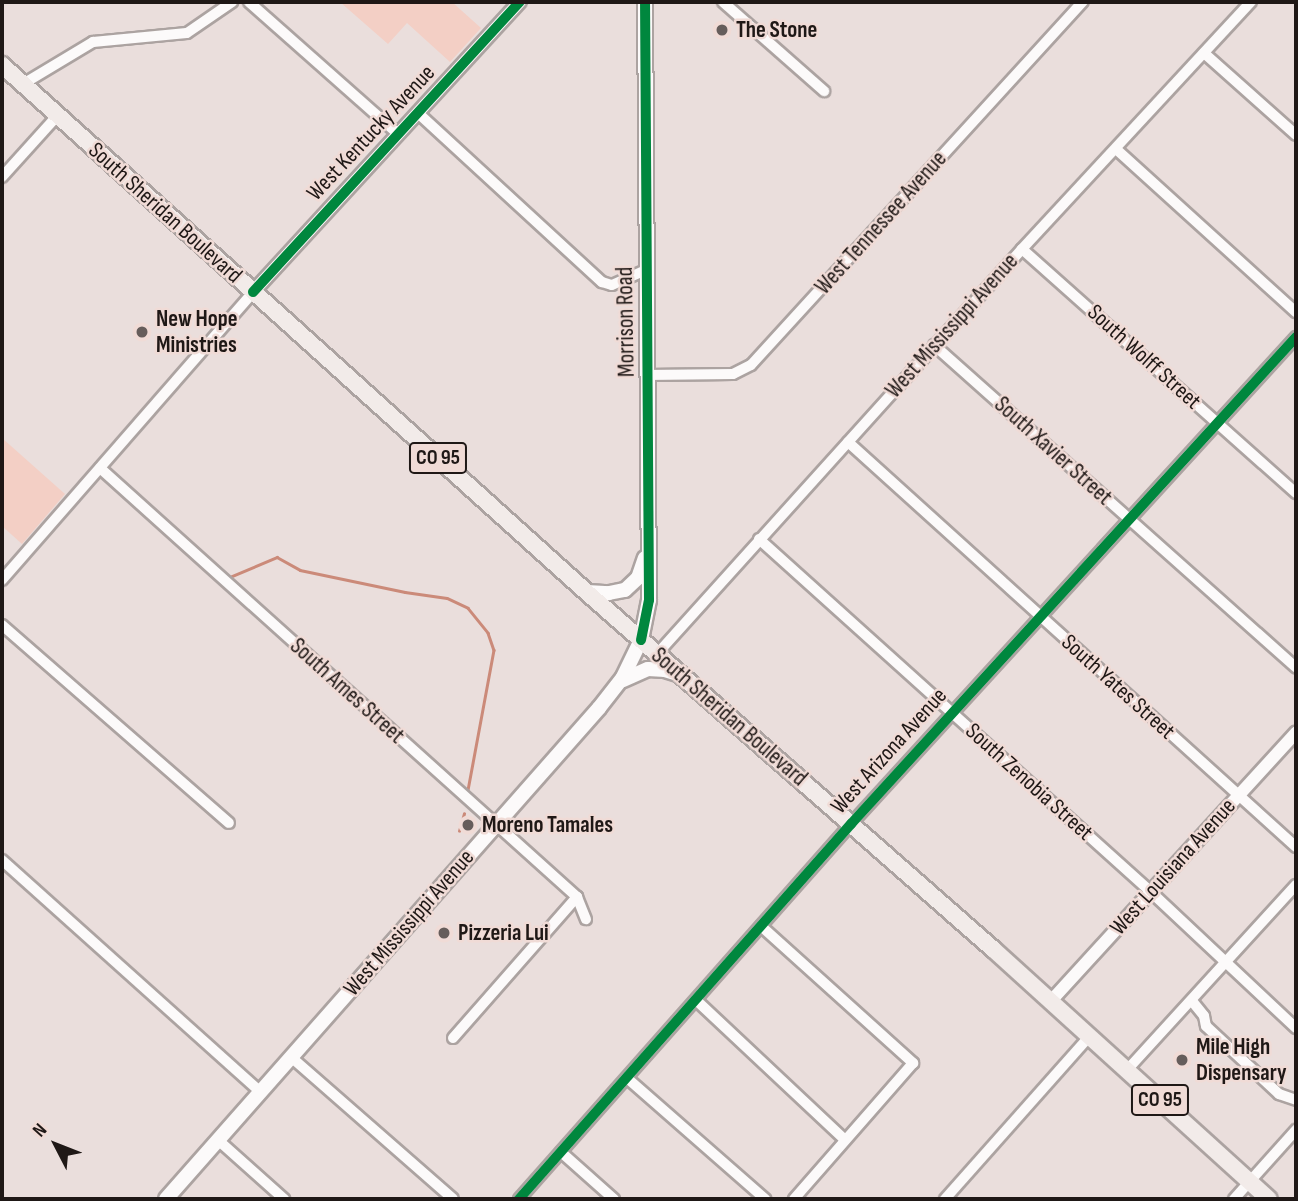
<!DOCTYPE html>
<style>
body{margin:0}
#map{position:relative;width:1298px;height:1201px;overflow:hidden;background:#eadedc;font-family:"Sofia Sans Condensed",sans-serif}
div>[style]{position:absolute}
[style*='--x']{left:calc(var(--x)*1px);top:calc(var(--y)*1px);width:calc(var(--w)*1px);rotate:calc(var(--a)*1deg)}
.green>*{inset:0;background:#f3cfc5}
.stream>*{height:2.5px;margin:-1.25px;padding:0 1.25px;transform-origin:1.25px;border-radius:1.25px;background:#cb8a79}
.roads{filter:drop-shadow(2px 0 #aca3a1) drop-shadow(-2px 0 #aca3a1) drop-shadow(0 2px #aca3a1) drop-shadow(0 -2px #aca3a1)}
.minor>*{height:10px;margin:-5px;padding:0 5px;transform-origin:5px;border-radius:5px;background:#fcfafa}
.tertiary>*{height:12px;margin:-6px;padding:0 6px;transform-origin:6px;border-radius:6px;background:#fcfafa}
.secondary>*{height:14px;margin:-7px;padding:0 7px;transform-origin:7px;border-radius:7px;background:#fcfafa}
.primary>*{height:16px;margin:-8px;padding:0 8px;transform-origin:8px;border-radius:8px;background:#f2ebe9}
.cycleway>*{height:10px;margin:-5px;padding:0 5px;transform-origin:5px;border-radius:5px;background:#00873e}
.dots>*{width:19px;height:19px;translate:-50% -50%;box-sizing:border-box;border:4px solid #f0dbd6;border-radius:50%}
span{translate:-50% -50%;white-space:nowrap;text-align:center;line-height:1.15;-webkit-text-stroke:5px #f0dbd6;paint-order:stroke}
.shield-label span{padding:2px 5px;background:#f0dbd6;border:2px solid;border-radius:5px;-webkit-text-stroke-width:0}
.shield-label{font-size:21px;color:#1f1816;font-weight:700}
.poi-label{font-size:23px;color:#1f1816;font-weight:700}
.left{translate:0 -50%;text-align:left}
.street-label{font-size:23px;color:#1f1816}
.frame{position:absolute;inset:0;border:4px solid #1f1816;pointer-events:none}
.north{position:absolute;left:21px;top:1110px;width:70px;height:70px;-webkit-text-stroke:5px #f0dbd6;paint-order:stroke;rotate:312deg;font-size:19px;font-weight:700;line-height:28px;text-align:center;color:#1f1816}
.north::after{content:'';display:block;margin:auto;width:24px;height:32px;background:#1f1816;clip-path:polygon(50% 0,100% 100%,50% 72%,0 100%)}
</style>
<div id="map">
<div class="green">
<div style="clip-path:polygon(340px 2px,452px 2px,481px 28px,450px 62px,407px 23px,388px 44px)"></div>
<div style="clip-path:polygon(2px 438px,65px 494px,22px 544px,2px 526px)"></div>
</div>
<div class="stream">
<div style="--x:230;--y:577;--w:51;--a:-23.1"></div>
<div style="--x:277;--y:557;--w:26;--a:29"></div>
<div style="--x:300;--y:570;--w:107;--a:11.8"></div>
<div style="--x:405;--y:592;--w:42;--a:8.1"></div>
<div style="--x:447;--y:598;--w:23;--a:25"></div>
<div style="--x:468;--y:608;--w:32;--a:51"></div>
<div style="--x:488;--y:633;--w:18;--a:71"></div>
<div style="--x:494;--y:650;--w:142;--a:100.5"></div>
<div style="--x:459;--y:831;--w:18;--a:-74"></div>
</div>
<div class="roads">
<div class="minor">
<div style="--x:249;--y:2;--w:199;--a:41.5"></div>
<div style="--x:723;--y:2;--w:135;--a:41.4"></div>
<div style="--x:1204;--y:53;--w:123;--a:41.7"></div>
<div style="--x:23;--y:84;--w:82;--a:-31"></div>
<div style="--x:93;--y:42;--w:94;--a:-5.5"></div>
<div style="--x:187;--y:33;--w:55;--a:-34.6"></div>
<div style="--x:418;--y:113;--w:250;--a:42.6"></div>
<div style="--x:602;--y:282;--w:10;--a:17"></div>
<div style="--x:612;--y:285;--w:37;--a:-24"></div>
<div style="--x:1116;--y:149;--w:243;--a:42.2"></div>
<div style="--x:2;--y:177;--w:84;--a:-47.9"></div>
<div style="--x:1022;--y:249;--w:367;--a:41.7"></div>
<div style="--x:934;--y:345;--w:485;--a:41.7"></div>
<div style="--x:647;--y:375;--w:86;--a:-0.7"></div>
<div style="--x:733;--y:374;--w:20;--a:-27"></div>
<div style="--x:751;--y:365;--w:492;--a:-47.6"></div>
<div style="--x:848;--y:442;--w:604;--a:42.11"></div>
<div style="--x:100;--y:468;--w:642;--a:41.97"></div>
<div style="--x:577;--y:897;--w:24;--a:68"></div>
<div style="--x:759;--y:539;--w:528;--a:42"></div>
<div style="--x:1151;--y:892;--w:199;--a:43.2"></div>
<div style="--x:2;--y:580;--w:382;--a:-48.9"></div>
<div style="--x:2;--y:625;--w:301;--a:41.1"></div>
<div style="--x:657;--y:654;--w:545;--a:-47.97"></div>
<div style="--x:1022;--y:249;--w:337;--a:-47.2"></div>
<div style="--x:2;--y:860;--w:348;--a:41.9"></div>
<div style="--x:761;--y:926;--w:205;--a:42"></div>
<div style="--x:913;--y:1063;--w:181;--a:131.2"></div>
<div style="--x:696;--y:1000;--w:204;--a:43.2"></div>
<div style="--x:1192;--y:1001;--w:19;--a:51"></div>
<div style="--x:1204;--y:1016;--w:10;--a:79"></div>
<div style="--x:1206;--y:1026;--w:100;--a:43"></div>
<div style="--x:1279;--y:1094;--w:18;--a:19"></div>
<div style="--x:453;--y:1038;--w:188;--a:-48.7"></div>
<div style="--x:291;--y:1057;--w:215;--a:41.2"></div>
<div style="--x:1127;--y:1070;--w:251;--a:-47.6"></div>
<div style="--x:627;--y:1078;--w:184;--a:41.2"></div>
<div style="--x:218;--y:1140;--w:89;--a:41.8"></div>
<div style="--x:561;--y:1152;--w:71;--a:41.6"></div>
<div style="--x:519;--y:1199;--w:501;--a:-48.48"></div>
<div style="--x:851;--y:824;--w:660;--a:-47.58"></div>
<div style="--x:945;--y:1199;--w:217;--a:-48.4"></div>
<div style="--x:1234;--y:1199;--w:93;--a:-48.1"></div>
</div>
<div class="tertiary">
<div style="--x:253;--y:292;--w:394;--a:-47.4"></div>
<div style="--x:1050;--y:1002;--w:365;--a:-47.6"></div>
</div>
<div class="secondary">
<div style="--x:587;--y:592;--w:22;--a:3"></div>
<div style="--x:609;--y:593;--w:16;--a:-11"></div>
<div style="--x:625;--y:590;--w:18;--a:-43"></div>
<div style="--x:638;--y:578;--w:21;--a:-71"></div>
<div style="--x:623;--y:680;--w:27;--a:-24"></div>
<div style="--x:648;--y:669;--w:17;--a:3"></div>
<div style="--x:665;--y:670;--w:16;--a:18"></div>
<div style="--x:166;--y:1199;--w:655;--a:-48.59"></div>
<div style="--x:599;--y:708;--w:39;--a:-52"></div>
<div style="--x:623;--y:677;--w:41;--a:-64.1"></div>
<div style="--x:641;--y:640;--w:41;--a:-78.7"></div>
<div style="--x:649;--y:600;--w:598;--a:-90.38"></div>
</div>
<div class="primary">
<div style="--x:2;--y:65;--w:793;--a:42.04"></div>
<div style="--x:591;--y:596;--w:535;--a:41.29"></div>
<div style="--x:993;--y:949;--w:372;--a:42.2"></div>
</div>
</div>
<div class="cycleway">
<div style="--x:253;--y:292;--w:394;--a:-47.4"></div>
<div style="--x:641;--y:640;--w:41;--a:-78.7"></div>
<div style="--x:649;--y:600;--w:598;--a:-90.38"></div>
<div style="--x:519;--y:1199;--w:501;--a:-48.48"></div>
<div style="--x:851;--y:824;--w:660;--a:-47.58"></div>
</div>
<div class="dots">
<div style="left:722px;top:30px;background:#665d5b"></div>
<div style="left:142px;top:332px;background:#665d5b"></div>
<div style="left:468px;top:825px;background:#665d5b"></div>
<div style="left:444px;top:933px;background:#665d5b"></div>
<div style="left:1182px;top:1060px;background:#665d5b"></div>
</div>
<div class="shield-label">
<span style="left:438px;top:458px">CO 95</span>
<span style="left:1160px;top:1100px">CO 95</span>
</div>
<div class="poi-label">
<span class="left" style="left:736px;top:30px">The Stone</span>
<span class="left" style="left:156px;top:332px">New Hope<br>Ministries</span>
<span class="left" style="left:482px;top:825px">Moreno Tamales</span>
<span class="left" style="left:458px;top:933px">Pizzeria Lui</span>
<span class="left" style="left:1196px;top:1060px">Mile High<br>Dispensary</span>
</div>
<div class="street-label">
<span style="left:371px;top:133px;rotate:-47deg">West Kentucky Avenue</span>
<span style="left:165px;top:213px;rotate:42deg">South Sheridan Boulevard</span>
<span style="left:881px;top:223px;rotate:-48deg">West Tennessee Avenue</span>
<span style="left:626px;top:322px;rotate:-91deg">Morrison Road</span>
<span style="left:952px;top:326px;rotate:-48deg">West Mississippi Avenue</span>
<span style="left:1144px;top:357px;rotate:42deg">South Wolff Street</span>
<span style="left:1053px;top:451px;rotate:42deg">South Xavier Street</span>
<span style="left:1118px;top:687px;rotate:42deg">South Yates Street</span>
<span style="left:347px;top:691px;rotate:42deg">South Ames Street</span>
<span style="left:729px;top:717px;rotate:41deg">South Sheridan Boulevard</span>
<span style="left:889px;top:751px;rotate:-48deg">West Arizona Avenue</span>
<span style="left:1029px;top:782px;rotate:42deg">South Zenobia Street</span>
<span style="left:1173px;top:867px;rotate:-48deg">West Louisiana Avenue</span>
<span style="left:409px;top:923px;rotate:-49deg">West Mississippi Avenue</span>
</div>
<div class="frame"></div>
<div class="north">N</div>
</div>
